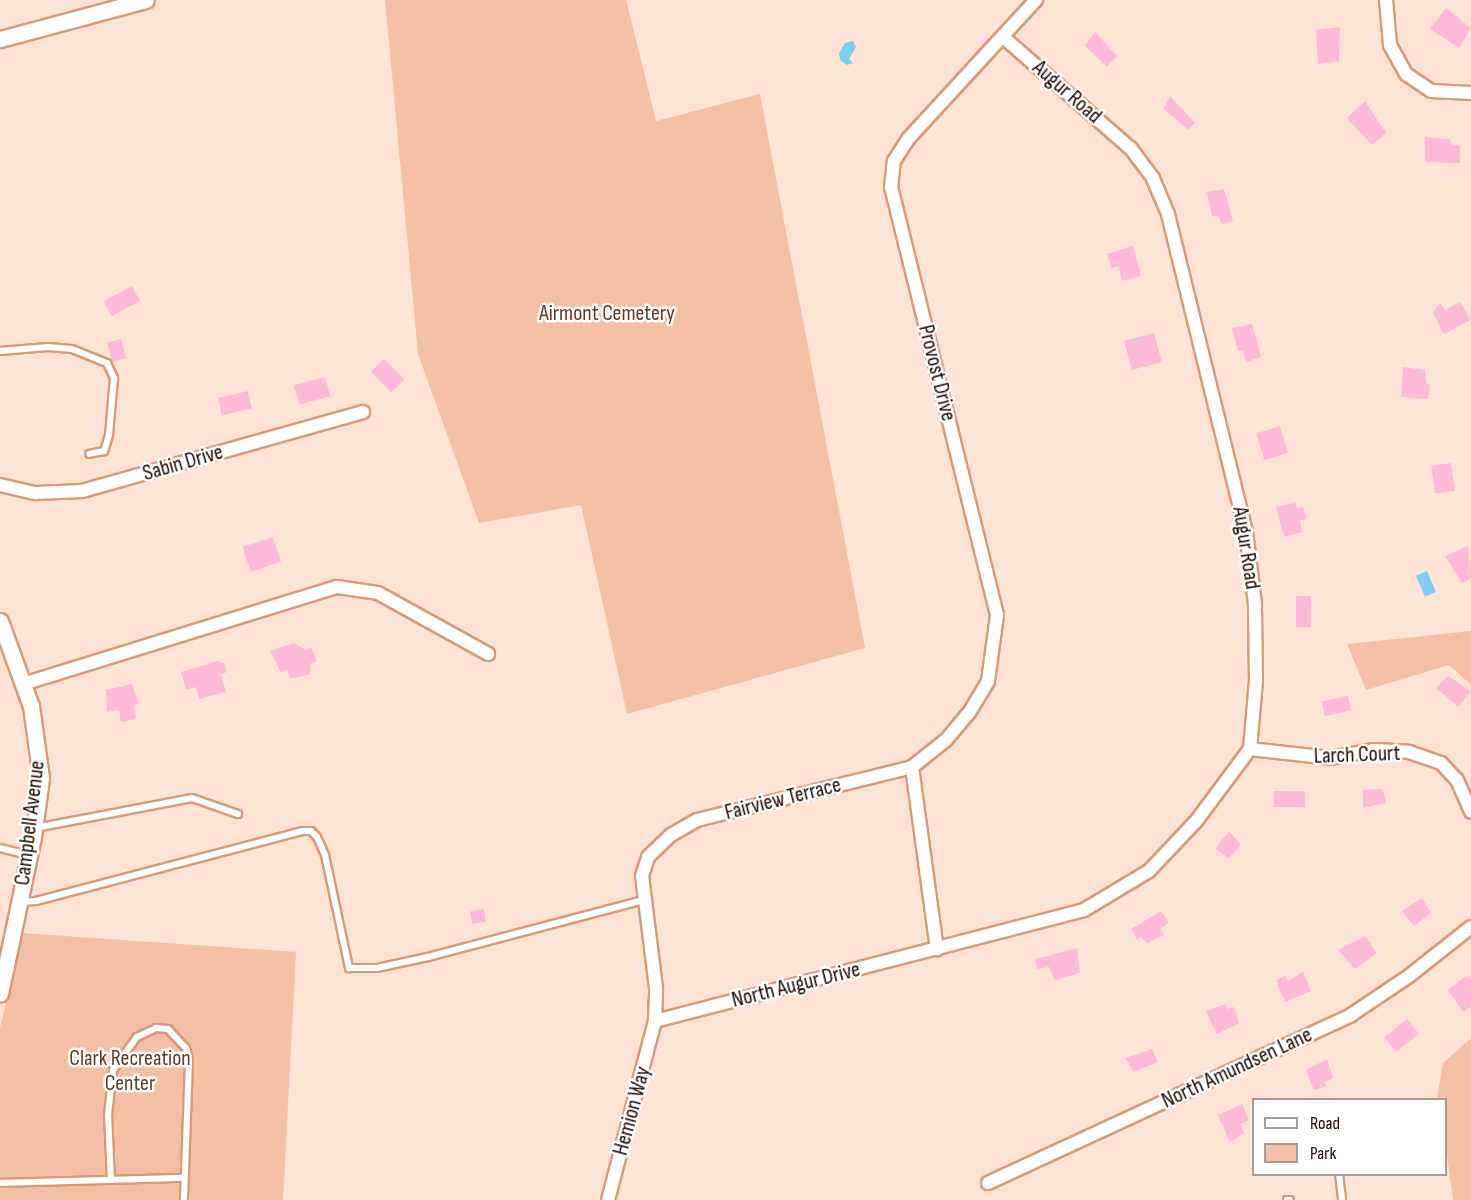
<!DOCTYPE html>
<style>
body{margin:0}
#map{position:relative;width:1471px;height:1200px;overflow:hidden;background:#ffe4d5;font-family:"Sofia Sans Condensed",sans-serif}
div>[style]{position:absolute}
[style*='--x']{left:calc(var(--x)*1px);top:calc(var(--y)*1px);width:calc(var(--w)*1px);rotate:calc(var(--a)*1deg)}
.green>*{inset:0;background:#f4c0a5}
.water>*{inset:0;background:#7fcdf0;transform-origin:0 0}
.building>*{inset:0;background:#feb9d9;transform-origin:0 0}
.roads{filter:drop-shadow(2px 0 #da9a78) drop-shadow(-2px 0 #da9a78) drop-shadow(0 2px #da9a78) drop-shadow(0 -2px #da9a78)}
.service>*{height:6px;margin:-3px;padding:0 3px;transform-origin:3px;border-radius:3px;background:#fff}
.minor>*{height:12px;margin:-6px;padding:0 6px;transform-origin:6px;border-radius:6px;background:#fff}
.tertiary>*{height:15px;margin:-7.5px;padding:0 7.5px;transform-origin:7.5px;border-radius:7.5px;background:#fff}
span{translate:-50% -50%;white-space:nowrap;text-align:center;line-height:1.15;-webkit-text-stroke:5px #fff;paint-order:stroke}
.street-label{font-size:22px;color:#1d0700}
.park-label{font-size:22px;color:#653920}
.legend{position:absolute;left:1252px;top:1098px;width:195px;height:78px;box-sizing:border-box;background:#fff;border:2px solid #a59c99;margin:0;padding:8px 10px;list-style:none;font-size:18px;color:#1d0700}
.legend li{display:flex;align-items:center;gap:12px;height:30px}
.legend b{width:30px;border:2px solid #a59c99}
</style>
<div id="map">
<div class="green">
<div style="clip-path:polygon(385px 0,626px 0,656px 121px,760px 94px,865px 648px,627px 714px,581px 505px,479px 523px,418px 354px)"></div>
<div style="clip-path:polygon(1471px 631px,1471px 685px,1449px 665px,1366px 690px,1347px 644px)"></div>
<div style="clip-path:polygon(22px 933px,296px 952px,283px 1200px,0 1200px,0 1028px)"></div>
<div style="clip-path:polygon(1471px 1038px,1471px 1200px,1453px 1200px,1446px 1148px,1446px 1100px,1437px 1099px,1443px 1063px)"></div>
</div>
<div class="water">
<div style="clip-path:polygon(853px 41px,856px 47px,849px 59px,853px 63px,847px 65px,840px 60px,839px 53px,845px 43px)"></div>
<div style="left:1427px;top:571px;width:23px;height:12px;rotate:67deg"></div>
</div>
<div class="building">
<div style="clip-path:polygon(1446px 8px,1471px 28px,1459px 48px,1430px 29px)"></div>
<div style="clip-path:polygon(1340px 27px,1339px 61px,1318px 64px,1316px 30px)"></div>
<div style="clip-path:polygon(1095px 32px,1117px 56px,1107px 67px,1085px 46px)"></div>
<div style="clip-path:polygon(1170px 96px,1195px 123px,1188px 130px,1164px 109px)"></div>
<div style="clip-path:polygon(1365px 101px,1386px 133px,1372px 145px,1347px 118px)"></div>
<div style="clip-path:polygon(1425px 137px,1450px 139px,1452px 145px,1460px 146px,1460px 163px,1425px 162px)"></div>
<div style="clip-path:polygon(1224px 189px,1233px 221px,1222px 224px,1218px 216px,1212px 216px,1207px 192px)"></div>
<div style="clip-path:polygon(1133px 246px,1141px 276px,1122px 281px,1119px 266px,1112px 268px,1107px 254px)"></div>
<div style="left:132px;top:286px;width:17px;height:32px;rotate:62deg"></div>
<div style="clip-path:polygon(1460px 302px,1471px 320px,1444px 334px,1433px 313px,1440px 303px,1445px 310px)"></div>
<div style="clip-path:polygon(1252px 324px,1261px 357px,1246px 362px,1243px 351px,1238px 351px,1232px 328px)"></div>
<div style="left:1154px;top:333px;width:30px;height:31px;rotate:75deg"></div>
<div style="left:121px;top:339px;width:20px;height:14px;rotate:75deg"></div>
<div style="left:384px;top:359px;width:29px;height:18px;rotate:46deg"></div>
<div style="clip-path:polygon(1403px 367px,1425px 370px,1426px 383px,1430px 385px,1428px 399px,1401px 397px)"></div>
<div style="left:325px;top:377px;width:20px;height:32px;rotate:75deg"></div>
<div style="left:248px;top:391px;width:18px;height:31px;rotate:77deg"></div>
<div style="left:1280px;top:426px;width:28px;height:25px;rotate:73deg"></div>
<div style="left:1451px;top:463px;width:28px;height:20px;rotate:82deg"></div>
<div style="clip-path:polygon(1295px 503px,1297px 508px,1303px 507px,1307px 519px,1300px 520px,1302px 532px,1284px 537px,1276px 507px)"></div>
<div style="left:273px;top:537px;width:26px;height:32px;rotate:72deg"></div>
<div style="clip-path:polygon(1468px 546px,1471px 578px,1462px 583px,1445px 556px)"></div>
<div style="left:1296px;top:596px;width:15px;height:31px"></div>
<div style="clip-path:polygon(294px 643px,306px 650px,311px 647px,317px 661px,311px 663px,310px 674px,291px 679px,287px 670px,281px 673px,270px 651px)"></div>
<div style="clip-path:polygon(218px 661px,224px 663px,227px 672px,221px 674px,226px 692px,199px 699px,196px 687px,186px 690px,181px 672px)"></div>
<div style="clip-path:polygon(1448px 676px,1471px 691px,1458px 707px,1436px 688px)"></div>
<div style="clip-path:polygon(132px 684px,139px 704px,134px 705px,136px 719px,121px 722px,119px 710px,107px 712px,106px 690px)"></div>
<div style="left:1348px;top:696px;width:15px;height:27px;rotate:79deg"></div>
<div style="clip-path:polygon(1383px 789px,1386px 803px,1363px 808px,1363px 790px)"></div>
<div style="left:1305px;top:791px;width:16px;height:31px;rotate:90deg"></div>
<div style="clip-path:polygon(1229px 831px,1241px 845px,1229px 858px,1215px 849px)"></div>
<div style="clip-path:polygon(1422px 898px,1431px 913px,1414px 926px,1402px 911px)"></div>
<div style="left:484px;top:909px;width:13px;height:14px;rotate:81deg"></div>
<div style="clip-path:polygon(1161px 911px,1169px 922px,1161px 929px,1164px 935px,1147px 943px,1141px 937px,1137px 940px,1131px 929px)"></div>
<div style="clip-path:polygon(1365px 936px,1377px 953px,1355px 969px,1338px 950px)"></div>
<div style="clip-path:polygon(1077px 948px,1080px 973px,1055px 980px,1049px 967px,1037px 969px,1035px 959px)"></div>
<div style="clip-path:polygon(1303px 972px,1311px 991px,1285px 1002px,1276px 981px,1285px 975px,1288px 981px)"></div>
<div style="clip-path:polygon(1467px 975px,1471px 980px,1471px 1006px,1463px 1012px,1448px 990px)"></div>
<div style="clip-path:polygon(1225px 1004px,1227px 1009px,1234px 1007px,1239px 1023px,1217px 1034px,1206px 1011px)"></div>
<div style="left:1407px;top:1019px;width:19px;height:29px;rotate:51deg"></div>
<div style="clip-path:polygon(1152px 1049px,1158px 1062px,1133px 1072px,1126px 1058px)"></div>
<div style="clip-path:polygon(1327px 1059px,1333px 1078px,1324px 1082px,1327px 1086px,1314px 1090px,1306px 1070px)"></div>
<div style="clip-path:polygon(1242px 1104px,1249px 1120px,1240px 1124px,1244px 1133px,1230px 1142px,1218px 1115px)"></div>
</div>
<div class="roads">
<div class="service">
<div style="--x:0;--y:351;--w:48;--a:-4.8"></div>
<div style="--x:48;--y:347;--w:24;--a:5"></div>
<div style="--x:72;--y:349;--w:38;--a:22"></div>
<div style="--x:107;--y:363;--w:17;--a:65"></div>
<div style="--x:114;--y:378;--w:57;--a:95"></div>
<div style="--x:109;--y:435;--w:17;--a:107"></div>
<div style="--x:104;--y:451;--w:15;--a:169"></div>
<div style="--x:35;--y:828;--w:160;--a:-10.8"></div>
<div style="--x:192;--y:798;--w:49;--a:19.2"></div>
<div style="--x:0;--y:848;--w:30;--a:14"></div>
<div style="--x:20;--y:902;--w:16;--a:-4"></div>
<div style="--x:36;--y:901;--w:275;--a:-14.7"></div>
<div style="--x:302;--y:831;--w:9;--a:0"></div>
<div style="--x:311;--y:831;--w:8;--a:45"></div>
<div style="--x:317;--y:837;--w:20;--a:66"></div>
<div style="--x:325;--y:855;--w:116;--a:78"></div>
<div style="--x:349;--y:968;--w:28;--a:0"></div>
<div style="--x:377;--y:968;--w:52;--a:-12.2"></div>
<div style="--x:428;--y:957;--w:223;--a:-14.8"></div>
<div style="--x:1339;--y:1174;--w:26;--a:83"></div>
<div style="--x:111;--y:1180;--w:65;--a:-92.6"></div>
<div style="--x:108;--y:1115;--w:45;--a:-83.7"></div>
<div style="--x:113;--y:1070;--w:41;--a:-54"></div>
<div style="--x:137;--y:1037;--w:21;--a:-25"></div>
<div style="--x:156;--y:1028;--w:12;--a:5"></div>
<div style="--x:168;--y:1029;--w:26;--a:47"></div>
<div style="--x:186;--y:1048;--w:13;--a:77"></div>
<div style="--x:189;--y:1061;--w:139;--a:92.1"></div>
<div style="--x:0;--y:1183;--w:184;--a:-1.6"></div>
<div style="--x:1287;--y:1200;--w:3;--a:0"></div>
</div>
<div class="minor">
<div style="--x:1386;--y:0;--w:45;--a:84.9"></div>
<div style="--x:1390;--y:45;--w:33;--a:61"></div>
<div style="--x:1406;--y:74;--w:30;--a:34"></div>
<div style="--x:1431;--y:91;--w:40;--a:2.9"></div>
<div style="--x:0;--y:485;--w:37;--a:13"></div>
<div style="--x:36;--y:493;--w:46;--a:-2.5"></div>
<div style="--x:82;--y:491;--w:292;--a:-15.7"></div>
<div style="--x:23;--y:684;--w:329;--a:-17.2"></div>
<div style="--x:337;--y:587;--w:41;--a:8.3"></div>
<div style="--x:378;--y:593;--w:126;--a:29"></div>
<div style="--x:1250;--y:749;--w:81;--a:6.4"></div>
<div style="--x:1330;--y:758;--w:45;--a:-10.3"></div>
<div style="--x:1374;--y:750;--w:35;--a:3"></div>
<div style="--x:1409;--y:752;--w:34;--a:19"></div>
<div style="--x:1441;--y:763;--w:23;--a:47"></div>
<div style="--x:1457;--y:780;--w:35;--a:66"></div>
<div style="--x:912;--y:767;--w:184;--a:82.2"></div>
<div style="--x:655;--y:1021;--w:443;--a:-14.5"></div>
<div style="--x:1084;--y:910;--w:76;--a:-31"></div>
<div style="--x:1149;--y:871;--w:70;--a:-46.7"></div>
<div style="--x:1197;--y:820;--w:89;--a:-53.3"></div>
<div style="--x:1250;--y:749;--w:69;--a:-85"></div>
<div style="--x:1256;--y:680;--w:76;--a:-90.8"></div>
<div style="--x:1255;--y:604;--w:73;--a:-97.1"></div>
<div style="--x:1246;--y:532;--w:327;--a:-103.8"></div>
<div style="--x:1168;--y:214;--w:39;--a:-113"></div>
<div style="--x:1153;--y:178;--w:38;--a:-127"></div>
<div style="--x:1130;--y:148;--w:169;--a:-138.8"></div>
<div style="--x:988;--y:1183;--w:400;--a:-24.8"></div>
<div style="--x:1351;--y:1015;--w:70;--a:-33.9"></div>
<div style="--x:1409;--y:976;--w:79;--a:-38.3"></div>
<div style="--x:608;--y:1200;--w:185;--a:-75.3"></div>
<div style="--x:655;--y:1021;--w:33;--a:-88"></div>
<div style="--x:656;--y:988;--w:113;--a:-97.1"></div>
<div style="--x:642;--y:876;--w:20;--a:-72"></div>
<div style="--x:648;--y:857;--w:32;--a:-44"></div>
<div style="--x:671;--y:835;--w:30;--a:-30"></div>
<div style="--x:697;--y:820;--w:221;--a:-13.8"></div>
<div style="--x:912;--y:767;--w:43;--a:-38.5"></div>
<div style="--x:946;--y:740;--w:35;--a:-50"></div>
<div style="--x:969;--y:713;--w:37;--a:-59"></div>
<div style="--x:988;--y:681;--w:67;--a:-82.2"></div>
<div style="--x:997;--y:615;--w:440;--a:-103.9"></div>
<div style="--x:891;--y:188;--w:27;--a:-84"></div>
<div style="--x:894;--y:161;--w:27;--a:-57"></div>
<div style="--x:909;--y:138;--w:188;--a:-47.4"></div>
</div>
<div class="tertiary">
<div style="--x:0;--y:39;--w:151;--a:-15"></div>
<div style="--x:0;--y:621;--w:90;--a:70"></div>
<div style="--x:31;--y:706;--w:73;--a:82.1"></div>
<div style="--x:41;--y:778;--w:60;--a:97.7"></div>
<div style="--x:33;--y:837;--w:160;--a:101.9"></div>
</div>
</div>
<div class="street-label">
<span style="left:1067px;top:92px;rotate:41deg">Augur Road</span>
<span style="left:937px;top:373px;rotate:76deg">Provost Drive</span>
<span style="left:183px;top:463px;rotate:-16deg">Sabin Drive</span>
<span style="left:1246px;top:548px;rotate:81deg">Augur Road</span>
<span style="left:1357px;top:755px;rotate:-2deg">Larch Court</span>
<span style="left:783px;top:799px;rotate:-14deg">Fairview Terrace</span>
<span style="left:30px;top:823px;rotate:-83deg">Campbell Avenue</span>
<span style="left:796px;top:985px;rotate:-14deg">North Augur Drive</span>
<span style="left:1237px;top:1068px;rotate:-25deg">North Amundsen Lane</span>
<span style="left:632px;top:1111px;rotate:-75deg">Hemion Way</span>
</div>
<div class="park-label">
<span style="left:607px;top:314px">Airmont Cemetery</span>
<span style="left:130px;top:1071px">Clark Recreation<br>Center</span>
</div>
<ul class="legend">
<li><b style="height:8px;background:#fff"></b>Road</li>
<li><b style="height:16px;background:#f4c0a5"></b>Park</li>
</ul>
</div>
